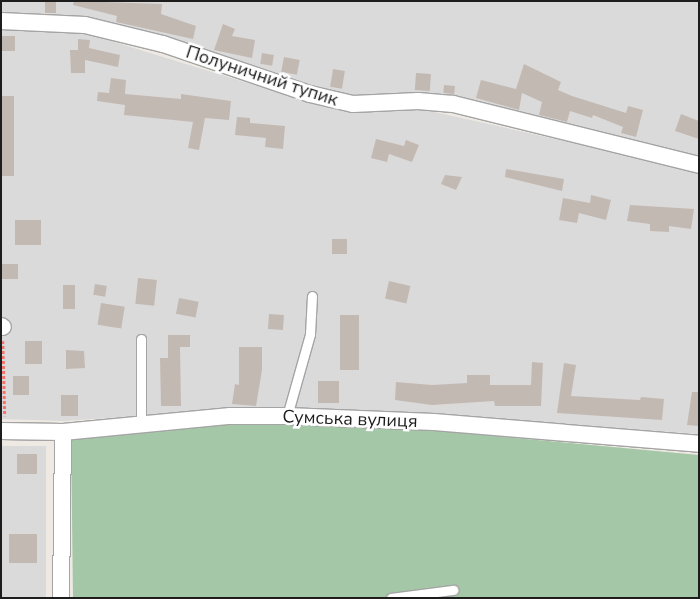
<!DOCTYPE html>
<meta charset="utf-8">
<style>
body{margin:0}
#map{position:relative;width:700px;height:599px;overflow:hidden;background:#eeeae3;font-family:"Nunito Sans",sans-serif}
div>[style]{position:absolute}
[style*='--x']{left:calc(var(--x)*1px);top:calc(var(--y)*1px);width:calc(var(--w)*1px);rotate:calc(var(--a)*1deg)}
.residential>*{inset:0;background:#dbdada;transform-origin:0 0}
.cemetery>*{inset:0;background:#a4c7a7}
.building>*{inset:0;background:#c3b9b3;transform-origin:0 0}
.path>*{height:2.5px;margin-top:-1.25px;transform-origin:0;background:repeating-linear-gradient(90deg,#f97069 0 2.5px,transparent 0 5px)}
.roads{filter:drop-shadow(1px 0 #a4a4a4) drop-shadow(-1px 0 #a4a4a4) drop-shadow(0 1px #a4a4a4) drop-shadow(0 -1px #a4a4a4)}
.lane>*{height:9px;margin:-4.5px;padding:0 4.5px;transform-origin:4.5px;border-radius:4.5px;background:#fff}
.street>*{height:16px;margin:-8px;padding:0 8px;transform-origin:8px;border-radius:8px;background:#fff}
span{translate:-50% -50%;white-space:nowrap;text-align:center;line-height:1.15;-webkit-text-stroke:5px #fff;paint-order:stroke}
.street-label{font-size:18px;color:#1d1d1d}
.frame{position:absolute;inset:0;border:2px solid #1d1d1d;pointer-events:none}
</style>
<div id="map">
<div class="residential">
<div style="clip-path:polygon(1px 1px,699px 1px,699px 159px,508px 116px,357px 99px,315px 90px,168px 43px,1px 19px)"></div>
<div style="clip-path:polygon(1px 27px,85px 33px,307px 101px,347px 110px,388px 112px,421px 109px,699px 171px,699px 434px,428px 414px,235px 410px,63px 421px,1px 419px)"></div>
<div style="left:1px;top:446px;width:45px;height:152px"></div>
</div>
<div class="cemetery">
<div style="clip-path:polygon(230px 421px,420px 429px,699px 455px,699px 598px,73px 598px,71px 437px)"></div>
</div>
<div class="building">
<div style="left:45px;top:1px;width:11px;height:12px"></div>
<div style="clip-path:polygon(74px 1px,162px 4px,161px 14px,196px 26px,193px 39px,116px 22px,117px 16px,73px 5px)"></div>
<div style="clip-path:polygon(223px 24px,235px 29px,232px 36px,255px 40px,252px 58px,214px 50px)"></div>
<div style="left:1px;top:36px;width:14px;height:15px"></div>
<div style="clip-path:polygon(78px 39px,90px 40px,89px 48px,120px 55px,118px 67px,85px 60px,85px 73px,71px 73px,70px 50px,78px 50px)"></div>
<div style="left:262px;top:53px;width:12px;height:11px;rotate:9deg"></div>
<div style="left:284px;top:57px;width:16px;height:15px;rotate:11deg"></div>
<div style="clip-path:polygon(524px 64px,561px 82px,558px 90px,572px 96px,626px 113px,628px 106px,643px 110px,636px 137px,621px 133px,623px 127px,593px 115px,592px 118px,570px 111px,567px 122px,539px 115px,542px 102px,522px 93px,519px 110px,476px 98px,481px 80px,516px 89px)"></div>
<div style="left:333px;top:69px;width:12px;height:18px;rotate:9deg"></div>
<div style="left:416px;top:73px;width:15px;height:17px;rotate:4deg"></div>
<div style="clip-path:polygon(111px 78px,126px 80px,125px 94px,181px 99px,181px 94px,231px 101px,229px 120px,205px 118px,199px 150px,188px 148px,193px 122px,124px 115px,125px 105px,97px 101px,98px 92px,109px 93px)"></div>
<div style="left:444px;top:85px;width:11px;height:8px;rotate:5deg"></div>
<div style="left:1px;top:96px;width:13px;height:80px"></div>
<div style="clip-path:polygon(681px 114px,699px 121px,699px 139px,675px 131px)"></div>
<div style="clip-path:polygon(237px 117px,250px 118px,250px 123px,285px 126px,283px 149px,265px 147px,266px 138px,235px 135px)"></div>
<div style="clip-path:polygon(376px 139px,404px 146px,406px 140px,419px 145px,412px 162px,389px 154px,387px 162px,371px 158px)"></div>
<div style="clip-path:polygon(506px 169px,564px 179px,562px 191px,505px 177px)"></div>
<div style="clip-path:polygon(445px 175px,462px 177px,456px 190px,441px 184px)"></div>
<div style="clip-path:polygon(591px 195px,611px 200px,606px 220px,579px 213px,577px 223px,559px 220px,563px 198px,590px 203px)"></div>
<div style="clip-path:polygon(630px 205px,694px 209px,691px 229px,669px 226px,669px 232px,650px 231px,650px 224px,627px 221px)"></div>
<div style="left:15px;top:220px;width:26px;height:25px"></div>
<div style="left:332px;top:239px;width:15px;height:15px"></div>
<div style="left:1px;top:264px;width:17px;height:15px"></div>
<div style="left:138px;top:278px;width:19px;height:26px;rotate:6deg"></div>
<div style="left:389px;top:281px;width:22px;height:18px;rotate:13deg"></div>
<div style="left:95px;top:284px;width:12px;height:11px;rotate:9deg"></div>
<div style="left:63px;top:285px;width:12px;height:24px"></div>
<div style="left:179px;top:298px;width:20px;height:16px;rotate:11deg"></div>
<div style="left:101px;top:303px;width:24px;height:22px;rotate:9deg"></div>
<div style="left:269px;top:314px;width:15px;height:15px;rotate:4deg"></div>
<div style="left:340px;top:315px;width:19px;height:55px"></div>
<div style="clip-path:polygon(168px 335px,190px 335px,190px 347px,180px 347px,181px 406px,161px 406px,160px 358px,168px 358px)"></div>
<div style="left:25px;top:341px;width:17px;height:23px"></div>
<div style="clip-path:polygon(239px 347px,262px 347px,262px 370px,256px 406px,232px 404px,235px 384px,239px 385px)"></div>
<div style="clip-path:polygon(66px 350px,84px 351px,85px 368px,66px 369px)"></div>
<div style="clip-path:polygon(532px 362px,543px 363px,541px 406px,495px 406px,494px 401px,432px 405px,395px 400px,396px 382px,432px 385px,467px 383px,467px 375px,490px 375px,490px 385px,531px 385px)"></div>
<div style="clip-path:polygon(564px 363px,576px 365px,571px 396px,640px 400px,641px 397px,664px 399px,662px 420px,557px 413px)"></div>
<div style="left:13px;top:376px;width:16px;height:19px"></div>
<div style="left:318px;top:381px;width:21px;height:22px"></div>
<div style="clip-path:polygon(692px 392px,699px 392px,699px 426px,687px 425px)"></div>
<div style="left:61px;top:395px;width:17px;height:21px"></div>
<div style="left:17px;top:454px;width:20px;height:20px"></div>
<div style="left:9px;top:534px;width:28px;height:29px"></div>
</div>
<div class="path">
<div style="--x:3;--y:341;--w:75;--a:88.5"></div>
</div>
<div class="roads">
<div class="lane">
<div style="--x:141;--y:339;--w:84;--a:90"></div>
<div style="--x:287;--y:416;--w:85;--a:-74.3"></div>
<div style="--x:310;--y:334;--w:38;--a:-87"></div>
<div style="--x:391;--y:598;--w:63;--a:-7.4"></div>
</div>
<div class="street">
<div style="--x:1;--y:21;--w:84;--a:2.7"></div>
<div style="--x:85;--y:25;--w:80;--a:13.7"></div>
<div style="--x:163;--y:44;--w:155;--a:18.8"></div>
<div style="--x:310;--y:94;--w:44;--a:13.1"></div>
<div style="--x:353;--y:104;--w:65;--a:-2.6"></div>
<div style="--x:418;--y:101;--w:35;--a:5"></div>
<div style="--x:453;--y:104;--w:253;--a:13.9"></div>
<div style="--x:1;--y:326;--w:2;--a:27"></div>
<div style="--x:1;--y:431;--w:62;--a:0.9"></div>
<div style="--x:63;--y:432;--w:168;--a:-5.5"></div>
<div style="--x:230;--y:416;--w:57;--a:0"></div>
<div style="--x:287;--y:416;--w:147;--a:2.3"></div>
<div style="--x:434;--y:422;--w:266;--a:4.7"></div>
<div style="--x:61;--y:598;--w:166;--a:-89.3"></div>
</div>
</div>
<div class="street-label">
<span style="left:262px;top:76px;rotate:18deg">Полуничний тупик</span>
<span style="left:350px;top:419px;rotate:2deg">Сумська вулиця</span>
</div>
<div class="frame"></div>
</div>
